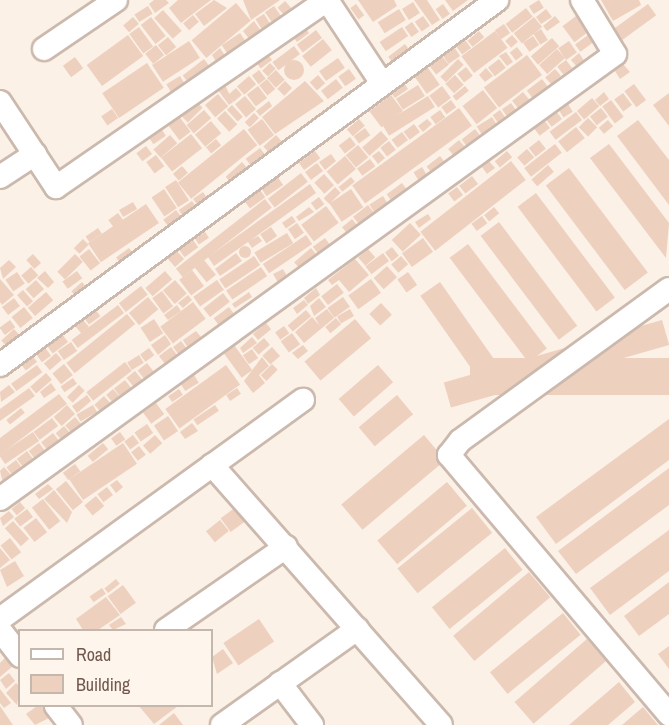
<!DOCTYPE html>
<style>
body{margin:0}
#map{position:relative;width:669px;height:725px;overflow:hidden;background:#fbf1e6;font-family:"Archivo Narrow",sans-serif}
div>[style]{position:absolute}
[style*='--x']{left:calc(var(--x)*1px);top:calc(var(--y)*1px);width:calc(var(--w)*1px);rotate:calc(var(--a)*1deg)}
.building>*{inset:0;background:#eed0bf;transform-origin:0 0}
.round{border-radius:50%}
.roads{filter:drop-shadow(2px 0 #ccb9ad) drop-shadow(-2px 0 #ccb9ad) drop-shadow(0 2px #ccb9ad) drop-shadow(0 -2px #ccb9ad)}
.street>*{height:22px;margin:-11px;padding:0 11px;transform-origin:11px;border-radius:11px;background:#fff}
span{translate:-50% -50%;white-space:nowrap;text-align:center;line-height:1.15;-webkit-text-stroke:5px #fef6ec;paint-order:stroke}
.legend{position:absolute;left:18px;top:629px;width:195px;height:78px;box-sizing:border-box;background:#fef6ec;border:2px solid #c6b7ac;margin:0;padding:8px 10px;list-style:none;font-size:18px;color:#72584c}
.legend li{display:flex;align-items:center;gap:12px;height:30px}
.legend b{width:30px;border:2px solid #c6b7ac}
</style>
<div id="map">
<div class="building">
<div style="clip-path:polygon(154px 0,166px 0,169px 3px,155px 13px,149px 4px)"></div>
<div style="clip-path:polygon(178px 0,211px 0,181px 23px,169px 8px)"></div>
<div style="clip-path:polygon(214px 0,227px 8px,204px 26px,195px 14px)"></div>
<div style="clip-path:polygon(243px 0,280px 0,251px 20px)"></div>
<div style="clip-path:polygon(358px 0,394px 0,397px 6px,373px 22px)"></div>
<div style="clip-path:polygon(414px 0,427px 0,440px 20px,432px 25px)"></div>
<div style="clip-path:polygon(445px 0,468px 0,453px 11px)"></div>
<div style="left:539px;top:0;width:9px;height:12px;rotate:58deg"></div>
<div style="clip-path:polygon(601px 0,639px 0,641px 5px,613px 21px)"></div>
<div style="left:285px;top:1px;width:13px;height:10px;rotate:48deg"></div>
<div style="left:413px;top:2px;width:13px;height:13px;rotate:58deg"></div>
<div style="left:236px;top:3px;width:23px;height:58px;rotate:50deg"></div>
<div style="left:356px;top:4px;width:14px;height:7px;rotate:54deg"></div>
<div style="left:443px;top:4px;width:12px;height:9px;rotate:55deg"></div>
<div style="left:648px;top:4px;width:14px;height:45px;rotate:54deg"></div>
<div style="left:148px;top:6px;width:9px;height:16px;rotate:58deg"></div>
<div style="left:274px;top:6px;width:12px;height:11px;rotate:55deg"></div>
<div style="left:526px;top:8px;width:11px;height:26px;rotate:52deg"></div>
<div style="left:399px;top:9px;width:13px;height:25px;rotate:58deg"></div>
<div style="clip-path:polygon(546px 9px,552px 17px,541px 24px,536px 17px)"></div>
<div style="left:163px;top:10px;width:28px;height:12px;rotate:48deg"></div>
<div style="left:264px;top:14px;width:13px;height:10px;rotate:58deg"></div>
<div style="left:193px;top:15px;width:9px;height:13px;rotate:49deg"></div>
<div style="left:423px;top:16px;width:12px;height:10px;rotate:55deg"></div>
<div style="clip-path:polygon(555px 16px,560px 22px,547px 31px,543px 26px)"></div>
<div style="left:576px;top:16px;width:20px;height:17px;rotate:53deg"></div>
<div style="left:133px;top:17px;width:9px;height:13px;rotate:49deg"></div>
<div style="left:151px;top:17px;width:24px;height:13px;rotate:52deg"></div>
<div style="left:534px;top:17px;width:13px;height:26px;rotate:51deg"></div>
<div style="clip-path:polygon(254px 21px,261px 31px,250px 40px,243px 31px)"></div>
<div style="left:412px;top:22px;width:12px;height:9px;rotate:55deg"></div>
<div style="left:504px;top:24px;width:11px;height:11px;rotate:56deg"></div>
<div style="left:303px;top:25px;width:10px;height:15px;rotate:53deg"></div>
<div style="left:139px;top:27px;width:24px;height:12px;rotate:54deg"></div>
<div style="left:402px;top:27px;width:11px;height:27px;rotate:56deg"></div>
<div style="left:541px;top:29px;width:13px;height:9px;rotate:58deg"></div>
<div style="left:316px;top:30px;width:10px;height:24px;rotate:53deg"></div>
<div style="left:479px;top:31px;width:8px;height:15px;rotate:50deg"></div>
<div style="left:495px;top:31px;width:21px;height:42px;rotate:53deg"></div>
<div style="left:240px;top:33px;width:11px;height:22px;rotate:56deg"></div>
<div style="left:128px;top:35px;width:26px;height:51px;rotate:54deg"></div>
<div style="left:512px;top:35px;width:9px;height:9px;rotate:49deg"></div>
<div style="left:588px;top:35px;width:9px;height:16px;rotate:54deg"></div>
<div style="left:533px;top:36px;width:11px;height:12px;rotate:56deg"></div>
<div style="left:168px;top:37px;width:13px;height:13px;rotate:51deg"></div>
<div style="left:552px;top:38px;width:11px;height:28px;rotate:49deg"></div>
<div style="left:323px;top:39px;width:14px;height:27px;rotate:51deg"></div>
<div style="left:465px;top:40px;width:10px;height:11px;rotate:53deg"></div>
<div style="left:189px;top:41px;width:20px;height:44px;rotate:57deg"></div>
<div style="left:569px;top:41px;width:14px;height:13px;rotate:56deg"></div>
<div style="left:405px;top:44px;width:10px;height:21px;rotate:53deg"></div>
<div style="left:156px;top:45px;width:13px;height:14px;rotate:51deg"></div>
<div style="left:294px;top:46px;width:10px;height:27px;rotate:53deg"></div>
<div style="left:454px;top:47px;width:11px;height:14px;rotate:56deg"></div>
<div style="left:517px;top:47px;width:10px;height:9px;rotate:53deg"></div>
<div style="clip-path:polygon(220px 48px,226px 57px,217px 63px,212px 55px)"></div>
<div style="left:557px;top:49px;width:12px;height:24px;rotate:48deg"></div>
<div style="left:266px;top:52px;width:10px;height:14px;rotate:53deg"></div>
<div style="clip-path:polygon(506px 52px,513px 62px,507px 66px,499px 56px)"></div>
<div style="clip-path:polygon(579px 53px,585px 62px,578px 68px,571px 60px)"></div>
<div style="left:527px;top:55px;width:25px;height:54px;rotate:53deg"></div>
<div style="left:442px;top:56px;width:11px;height:16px;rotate:52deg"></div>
<div style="left:75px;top:57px;width:14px;height:15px;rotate:54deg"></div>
<div style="left:338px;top:58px;width:12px;height:23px;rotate:55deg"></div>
<div style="left:204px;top:59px;width:11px;height:27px;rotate:52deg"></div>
<div style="left:458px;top:59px;width:8px;height:25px;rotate:45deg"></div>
<div style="left:499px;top:59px;width:11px;height:14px;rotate:52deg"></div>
<div class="round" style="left:284px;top:60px;width:20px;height:20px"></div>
<div style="left:566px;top:60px;width:10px;height:11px;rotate:53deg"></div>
<div style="left:147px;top:63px;width:30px;height:54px;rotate:56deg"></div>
<div style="left:270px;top:63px;width:8px;height:11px;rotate:45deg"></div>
<div style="clip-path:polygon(623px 64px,630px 72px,620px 79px,615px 71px)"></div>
<div style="left:426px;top:65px;width:24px;height:16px;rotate:55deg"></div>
<div style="left:466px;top:67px;width:11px;height:11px;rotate:52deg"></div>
<div style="clip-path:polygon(486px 68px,493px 76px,485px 82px,479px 75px)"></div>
<div style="left:349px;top:69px;width:12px;height:13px;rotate:55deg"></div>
<div style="left:555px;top:69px;width:9px;height:13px;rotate:49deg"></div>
<div style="left:259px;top:70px;width:11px;height:9px;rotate:52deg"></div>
<div style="left:276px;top:70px;width:13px;height:12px;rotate:48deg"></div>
<div style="left:318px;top:75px;width:11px;height:11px;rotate:49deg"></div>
<div style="left:455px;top:75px;width:13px;height:13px;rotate:48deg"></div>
<div style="left:180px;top:76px;width:12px;height:16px;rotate:59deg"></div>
<div style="left:249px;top:76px;width:11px;height:16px;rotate:49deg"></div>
<div style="left:267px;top:79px;width:13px;height:10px;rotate:51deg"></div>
<div style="left:336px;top:79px;width:11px;height:19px;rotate:52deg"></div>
<div style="left:542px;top:79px;width:10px;height:19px;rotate:53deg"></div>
<div style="left:285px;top:81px;width:10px;height:11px;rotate:45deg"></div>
<div style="clip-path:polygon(305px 81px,324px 101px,275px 134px,262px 117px)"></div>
<div style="clip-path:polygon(404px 83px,408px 89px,395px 98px,391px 93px)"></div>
<div style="left:634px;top:84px;width:20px;height:12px;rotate:53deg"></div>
<div style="clip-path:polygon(225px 85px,233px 102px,229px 105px,218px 90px)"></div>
<div style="left:418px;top:85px;width:13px;height:26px;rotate:58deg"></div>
<div style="left:258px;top:86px;width:15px;height:14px;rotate:53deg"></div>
<div style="left:442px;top:86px;width:15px;height:16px;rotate:53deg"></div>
<div style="left:465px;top:86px;width:6px;height:16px;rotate:51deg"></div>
<div style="left:236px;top:88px;width:9px;height:11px;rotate:49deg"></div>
<div style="left:483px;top:90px;width:23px;height:26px;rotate:52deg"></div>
<div style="left:523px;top:92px;width:13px;height:14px;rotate:51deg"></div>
<div style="clip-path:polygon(604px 92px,609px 99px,600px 106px,595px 100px)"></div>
<div style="left:623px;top:93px;width:15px;height:11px;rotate:53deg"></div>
<div style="clip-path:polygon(669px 93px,669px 126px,653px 105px)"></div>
<div style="left:218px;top:94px;width:16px;height:17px;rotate:50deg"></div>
<div style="left:391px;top:95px;width:20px;height:27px;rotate:53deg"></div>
<div style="left:245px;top:96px;width:17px;height:13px;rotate:50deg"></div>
<div style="left:428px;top:96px;width:13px;height:54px;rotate:58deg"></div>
<div style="left:592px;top:98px;width:11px;height:20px;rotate:49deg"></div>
<div style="left:451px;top:100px;width:9px;height:12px;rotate:54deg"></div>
<div style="left:611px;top:100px;width:21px;height:11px;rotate:53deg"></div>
<div style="clip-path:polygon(269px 101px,272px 106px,260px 116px,256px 111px)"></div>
<div style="left:197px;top:102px;width:8px;height:21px;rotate:45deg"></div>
<div style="left:511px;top:103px;width:12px;height:11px;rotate:55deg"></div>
<div style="left:568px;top:104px;width:9px;height:11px;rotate:58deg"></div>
<div style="left:232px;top:105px;width:16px;height:7px;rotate:47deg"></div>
<div style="left:459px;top:108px;width:22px;height:132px;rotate:54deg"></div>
<div style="left:601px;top:108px;width:11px;height:14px;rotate:52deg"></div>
<div style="left:112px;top:109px;width:11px;height:13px;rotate:56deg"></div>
<div style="left:204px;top:110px;width:11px;height:23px;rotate:49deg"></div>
<div style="left:440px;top:110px;width:9px;height:12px;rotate:54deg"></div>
<div style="left:500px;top:110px;width:12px;height:9px;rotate:55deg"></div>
<div style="left:225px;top:111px;width:18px;height:11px;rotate:47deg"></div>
<div style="left:556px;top:111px;width:10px;height:13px;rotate:53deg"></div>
<div style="left:576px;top:112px;width:10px;height:33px;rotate:53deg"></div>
<div style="left:254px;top:113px;width:7px;height:13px;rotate:45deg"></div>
<div style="left:178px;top:115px;width:21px;height:14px;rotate:53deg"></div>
<div style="left:492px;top:117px;width:9px;height:18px;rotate:58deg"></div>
<div style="left:588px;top:118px;width:13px;height:13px;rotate:45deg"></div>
<div style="left:262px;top:119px;width:20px;height:18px;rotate:53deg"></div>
<div style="left:359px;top:119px;width:9px;height:16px;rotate:49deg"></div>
<div style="clip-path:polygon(427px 119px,432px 124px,423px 132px,418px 126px)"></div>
<div style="left:544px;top:120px;width:10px;height:13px;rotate:53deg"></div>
<div style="left:608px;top:120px;width:8px;height:12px;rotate:50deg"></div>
<div style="clip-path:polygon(638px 120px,669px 160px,669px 205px,617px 136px)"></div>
<div style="left:211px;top:121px;width:16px;height:21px;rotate:50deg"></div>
<div style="left:414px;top:124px;width:10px;height:13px;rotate:53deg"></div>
<div style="left:576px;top:127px;width:14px;height:23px;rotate:51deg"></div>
<div style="left:365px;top:128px;width:9px;height:14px;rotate:54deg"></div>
<div style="left:244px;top:129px;width:21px;height:85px;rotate:51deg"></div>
<div style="left:475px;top:129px;width:11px;height:17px;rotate:52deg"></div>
<div style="left:162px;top:130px;width:7px;height:15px;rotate:56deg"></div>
<div style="left:381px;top:131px;width:11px;height:25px;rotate:49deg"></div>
<div style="left:402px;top:132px;width:10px;height:13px;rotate:53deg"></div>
<div style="left:191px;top:134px;width:18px;height:38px;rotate:52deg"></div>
<div style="left:170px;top:135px;width:11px;height:22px;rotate:49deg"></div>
<div style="left:276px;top:135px;width:12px;height:17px;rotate:48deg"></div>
<div style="left:350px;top:137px;width:10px;height:14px;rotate:53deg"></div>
<div style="left:216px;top:139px;width:8px;height:13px;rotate:50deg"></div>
<div style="left:459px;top:140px;width:8px;height:14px;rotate:50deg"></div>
<div style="left:539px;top:140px;width:11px;height:13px;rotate:52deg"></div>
<div style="left:389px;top:141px;width:11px;height:11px;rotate:52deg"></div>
<div style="left:555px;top:144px;width:11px;height:39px;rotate:52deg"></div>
<div style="clip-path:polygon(609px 144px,669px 223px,666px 258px,590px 158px)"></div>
<div style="left:358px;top:145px;width:16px;height:16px;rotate:50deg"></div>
<div style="left:146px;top:146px;width:10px;height:12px;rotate:53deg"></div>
<div style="left:260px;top:148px;width:10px;height:18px;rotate:53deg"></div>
<div style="left:527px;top:149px;width:11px;height:13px;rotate:49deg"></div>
<div style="left:315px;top:151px;width:9px;height:20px;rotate:54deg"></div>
<div style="clip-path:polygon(379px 151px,385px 158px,378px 164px,372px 156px)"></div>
<div style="left:507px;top:151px;width:8px;height:16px;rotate:50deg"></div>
<div style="clip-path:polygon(331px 154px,336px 161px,325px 170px,319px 162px)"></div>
<div style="left:156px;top:155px;width:14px;height:12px;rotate:54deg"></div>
<div style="left:345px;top:156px;width:17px;height:24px;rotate:50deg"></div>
<div style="left:440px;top:156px;width:11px;height:17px;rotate:52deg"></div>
<div style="left:370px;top:159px;width:9px;height:16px;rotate:54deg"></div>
<div style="clip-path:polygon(489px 161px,495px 168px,487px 174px,482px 167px)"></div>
<div style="left:511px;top:161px;width:24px;height:115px;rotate:52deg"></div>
<div style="left:242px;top:162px;width:12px;height:22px;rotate:48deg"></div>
<div style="left:317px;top:163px;width:10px;height:15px;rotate:53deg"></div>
<div style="left:548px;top:165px;width:9px;height:22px;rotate:49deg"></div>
<div style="left:182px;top:166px;width:9px;height:12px;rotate:49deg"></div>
<div style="left:422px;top:167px;width:9px;height:10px;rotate:58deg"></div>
<div style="left:569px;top:168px;width:131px;height:29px;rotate:53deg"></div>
<div style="left:301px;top:173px;width:11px;height:42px;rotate:52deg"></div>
<div style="left:324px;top:174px;width:15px;height:13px;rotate:48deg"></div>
<div style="left:277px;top:176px;width:11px;height:20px;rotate:56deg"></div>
<div style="left:472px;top:176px;width:10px;height:16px;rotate:53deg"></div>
<div style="left:351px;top:177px;width:6px;height:16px;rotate:51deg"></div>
<div style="left:176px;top:180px;width:24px;height:13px;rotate:57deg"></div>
<div style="left:402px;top:183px;width:9px;height:19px;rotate:54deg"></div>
<div style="clip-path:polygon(310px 184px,316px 193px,251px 240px,258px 236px,262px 241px,252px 248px,248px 242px,214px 266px,208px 257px)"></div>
<div style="left:335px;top:187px;width:8px;height:16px;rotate:45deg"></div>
<div style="left:457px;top:187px;width:10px;height:11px;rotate:53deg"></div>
<div style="left:164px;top:189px;width:23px;height:15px;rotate:56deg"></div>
<div style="left:351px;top:189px;width:22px;height:26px;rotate:56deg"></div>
<div style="left:260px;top:190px;width:9px;height:19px;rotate:54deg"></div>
<div style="left:203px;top:192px;width:11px;height:12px;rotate:56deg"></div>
<div style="left:536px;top:193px;width:131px;height:23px;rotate:53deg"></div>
<div style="left:383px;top:196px;width:9px;height:16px;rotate:58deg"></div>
<div style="left:319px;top:197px;width:9px;height:10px;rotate:54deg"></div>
<div style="left:265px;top:199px;width:11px;height:113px;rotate:52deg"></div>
<div style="left:192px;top:201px;width:11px;height:16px;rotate:56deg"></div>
<div style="left:133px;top:202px;width:8px;height:16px;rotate:60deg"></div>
<div style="left:146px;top:204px;width:23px;height:70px;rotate:56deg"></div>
<div style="left:368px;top:205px;width:11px;height:19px;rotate:52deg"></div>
<div style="left:326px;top:206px;width:21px;height:31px;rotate:53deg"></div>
<div style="clip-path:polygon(309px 207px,314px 212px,299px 221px,296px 217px)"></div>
<div style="left:494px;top:207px;width:8px;height:13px;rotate:50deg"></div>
<div style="left:176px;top:210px;width:10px;height:16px;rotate:53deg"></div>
<div style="left:118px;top:213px;width:9px;height:12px;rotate:54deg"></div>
<div style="clip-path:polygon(428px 214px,431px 219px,419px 228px,415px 222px)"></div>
<div style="left:292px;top:216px;width:7px;height:12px;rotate:56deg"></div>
<div style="left:482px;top:216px;width:9px;height:13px;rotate:54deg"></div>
<div style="left:352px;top:219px;width:8px;height:13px;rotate:50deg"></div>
<div style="left:499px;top:222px;width:130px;height:23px;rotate:53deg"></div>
<div style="left:297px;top:223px;width:12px;height:11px;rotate:55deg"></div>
<div style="left:410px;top:223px;width:16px;height:25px;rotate:47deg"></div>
<div style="left:271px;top:227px;width:11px;height:13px;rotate:56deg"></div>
<div style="left:98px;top:228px;width:7px;height:15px;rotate:56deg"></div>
<div style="left:205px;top:232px;width:7px;height:12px;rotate:56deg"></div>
<div style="left:287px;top:233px;width:12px;height:38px;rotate:59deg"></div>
<div style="left:306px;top:235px;width:11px;height:52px;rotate:56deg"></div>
<div style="left:325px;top:238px;width:9px;height:15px;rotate:54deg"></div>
<div style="left:423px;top:238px;width:17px;height:26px;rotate:54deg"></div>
<div style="left:83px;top:239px;width:8px;height:13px;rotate:45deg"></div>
<div style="left:193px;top:240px;width:9px;height:17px;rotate:54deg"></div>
<div style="left:468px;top:244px;width:131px;height:23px;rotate:53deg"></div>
<div class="round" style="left:239px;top:246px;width:12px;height:12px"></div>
<div style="left:392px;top:247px;width:11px;height:9px;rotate:52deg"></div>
<div style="left:129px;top:248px;width:9px;height:16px;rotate:54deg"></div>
<div style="left:311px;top:248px;width:8px;height:22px;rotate:50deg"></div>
<div style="left:89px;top:249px;width:18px;height:12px;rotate:52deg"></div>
<div style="left:368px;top:249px;width:11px;height:13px;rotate:49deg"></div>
<div style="left:176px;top:250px;width:12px;height:12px;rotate:48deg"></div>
<div style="clip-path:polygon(236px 253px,242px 261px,220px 276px,215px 269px)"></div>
<div style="left:383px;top:253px;width:10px;height:22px;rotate:53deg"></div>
<div style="left:33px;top:254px;width:12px;height:9px;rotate:48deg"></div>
<div style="left:75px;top:254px;width:11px;height:25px;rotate:45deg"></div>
<div style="left:254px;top:256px;width:11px;height:42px;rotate:56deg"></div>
<div style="left:401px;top:256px;width:11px;height:13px;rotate:49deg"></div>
<div style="clip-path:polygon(355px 259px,369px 275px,349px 292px,339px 280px,332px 285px,328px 280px)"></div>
<div style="clip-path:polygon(9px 260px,16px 267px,3px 279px,0 268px)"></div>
<div style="left:204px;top:260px;width:19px;height:12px;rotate:51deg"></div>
<div style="left:387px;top:266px;width:15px;height:18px;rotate:48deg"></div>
<div style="left:31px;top:267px;width:11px;height:13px;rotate:49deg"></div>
<div style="left:261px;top:267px;width:11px;height:42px;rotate:56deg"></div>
<div style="clip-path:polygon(283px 269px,288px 278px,279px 284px,273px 274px)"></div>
<div style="left:192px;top:270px;width:20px;height:16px;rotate:53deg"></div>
<div style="clip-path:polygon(45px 271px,54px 282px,48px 288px,37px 278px)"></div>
<div style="left:77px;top:271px;width:9px;height:18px;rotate:54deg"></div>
<div style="left:165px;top:271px;width:11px;height:26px;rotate:49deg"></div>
<div style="left:17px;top:272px;width:14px;height:14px;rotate:56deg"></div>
<div style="left:408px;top:272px;width:16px;height:13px;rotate:55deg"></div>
<div style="clip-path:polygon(0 279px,14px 295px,2px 305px,0 302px)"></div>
<div style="left:371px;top:279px;width:17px;height:28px;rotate:54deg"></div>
<div style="left:36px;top:280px;width:12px;height:14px;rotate:48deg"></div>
<div style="left:175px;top:280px;width:18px;height:16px;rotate:49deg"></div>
<div style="left:217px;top:280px;width:12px;height:29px;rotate:55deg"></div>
<div style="left:82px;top:282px;width:11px;height:14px;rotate:49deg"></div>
<div style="left:440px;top:282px;width:116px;height:24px;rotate:55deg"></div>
<div style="left:337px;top:284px;width:11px;height:20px;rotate:52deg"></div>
<div style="left:141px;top:286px;width:11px;height:28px;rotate:52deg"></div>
<div style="clip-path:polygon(316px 288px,320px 295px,308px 304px,304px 298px)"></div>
<div style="left:23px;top:290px;width:15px;height:8px;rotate:48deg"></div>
<div style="left:162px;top:291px;width:19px;height:12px;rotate:54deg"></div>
<div style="left:46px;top:292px;width:11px;height:24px;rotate:49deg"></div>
<div style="clip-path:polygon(249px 292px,252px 297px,235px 308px,232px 304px)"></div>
<div style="left:223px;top:293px;width:11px;height:25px;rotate:52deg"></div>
<div style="clip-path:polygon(188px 295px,192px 300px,183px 308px,178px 303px)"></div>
<div style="left:148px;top:297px;width:16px;height:25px;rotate:50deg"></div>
<div style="left:343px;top:297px;width:12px;height:19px;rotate:55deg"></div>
<div style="left:14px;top:298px;width:10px;height:15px;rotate:53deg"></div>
<div style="clip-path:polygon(319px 298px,326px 307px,314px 316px,310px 306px)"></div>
<div style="clip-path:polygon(304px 300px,308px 305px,297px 314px,293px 308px)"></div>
<div style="left:193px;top:302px;width:21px;height:41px;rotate:53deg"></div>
<div style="left:381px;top:303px;width:16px;height:16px;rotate:47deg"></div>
<div style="left:118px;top:305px;width:10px;height:58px;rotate:53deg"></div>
<div style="clip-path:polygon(177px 305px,181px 311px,168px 320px,164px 315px)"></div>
<div style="left:24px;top:307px;width:14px;height:16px;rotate:51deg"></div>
<div style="left:229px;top:307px;width:9px;height:19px;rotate:54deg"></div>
<div style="left:95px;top:309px;width:9px;height:14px;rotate:54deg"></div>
<div style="clip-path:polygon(327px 309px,334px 318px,304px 343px,295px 332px,312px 317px,320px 326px,315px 318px)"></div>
<div style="left:350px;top:309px;width:8px;height:15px;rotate:60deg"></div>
<div style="left:306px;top:310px;width:8px;height:24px;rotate:50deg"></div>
<div style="left:127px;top:314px;width:13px;height:78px;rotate:51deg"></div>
<div style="left:336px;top:318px;width:8px;height:14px;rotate:50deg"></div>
<div style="left:154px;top:319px;width:17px;height:16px;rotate:57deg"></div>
<div style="left:355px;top:319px;width:25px;height:66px;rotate:50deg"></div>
<div style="left:10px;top:320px;width:9px;height:13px;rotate:54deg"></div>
<div style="left:83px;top:320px;width:9px;height:10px;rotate:49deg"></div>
<div style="left:662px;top:320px;width:26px;height:227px;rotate:74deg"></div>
<div style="left:266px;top:323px;width:8px;height:17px;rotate:50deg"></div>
<div style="left:284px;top:326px;width:9px;height:11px;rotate:54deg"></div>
<div style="left:14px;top:329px;width:12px;height:17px;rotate:48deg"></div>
<div style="clip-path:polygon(196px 331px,201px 337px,188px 348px,183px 340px)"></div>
<div style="left:292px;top:333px;width:14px;height:14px;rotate:54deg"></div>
<div style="left:62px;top:334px;width:10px;height:19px;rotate:53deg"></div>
<div style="clip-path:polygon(165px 335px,171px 344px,158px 355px,151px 345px)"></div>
<div style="clip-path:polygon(252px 337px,257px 343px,243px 353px,240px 348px)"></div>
<div style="left:264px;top:338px;width:9px;height:15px;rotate:49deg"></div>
<div style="left:181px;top:341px;width:10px;height:10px;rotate:53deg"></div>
<div style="left:71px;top:342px;width:11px;height:16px;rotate:56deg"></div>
<div style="left:234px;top:345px;width:31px;height:13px;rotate:54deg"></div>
<div style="clip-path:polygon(303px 345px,308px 351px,298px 359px,292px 353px)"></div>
<div style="left:44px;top:346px;width:12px;height:11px;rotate:55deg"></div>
<div style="left:171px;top:347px;width:10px;height:15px;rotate:53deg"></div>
<div style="left:272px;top:347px;width:12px;height:13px;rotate:48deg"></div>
<div style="left:149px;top:348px;width:9px;height:11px;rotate:54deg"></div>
<div style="left:252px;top:349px;width:11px;height:11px;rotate:56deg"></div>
<div style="left:56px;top:353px;width:9px;height:16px;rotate:49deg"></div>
<div style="left:31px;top:354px;width:10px;height:14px;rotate:53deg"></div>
<div style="left:139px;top:355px;width:9px;height:14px;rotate:58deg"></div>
<div style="clip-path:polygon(262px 357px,269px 366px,259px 375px,265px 383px,253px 393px,244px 381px)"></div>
<div style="left:669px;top:358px;width:37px;height:199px;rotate:90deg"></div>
<div style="left:125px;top:362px;width:11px;height:49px;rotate:52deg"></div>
<div style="left:147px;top:363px;width:11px;height:12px;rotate:52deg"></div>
<div style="left:64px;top:364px;width:14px;height:15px;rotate:51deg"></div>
<div style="left:272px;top:364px;width:8px;height:16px;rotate:45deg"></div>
<div style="left:37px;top:365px;width:9px;height:32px;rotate:54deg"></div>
<div style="left:226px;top:365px;width:24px;height:75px;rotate:54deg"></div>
<div style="left:378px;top:365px;width:23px;height:52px;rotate:49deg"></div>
<div style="left:135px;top:371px;width:13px;height:11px;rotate:51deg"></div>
<div style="left:46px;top:373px;width:9px;height:21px;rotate:49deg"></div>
<div style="left:194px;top:375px;width:9px;height:16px;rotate:58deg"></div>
<div style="left:73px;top:378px;width:7px;height:15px;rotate:56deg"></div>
<div style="left:125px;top:380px;width:11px;height:14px;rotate:52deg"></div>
<div style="clip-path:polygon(51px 383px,56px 390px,44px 398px,40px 392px)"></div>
<div style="clip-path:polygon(9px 385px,15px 392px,1px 402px,0 392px)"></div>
<div style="left:79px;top:385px;width:8px;height:17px;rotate:45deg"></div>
<div style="clip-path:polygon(29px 388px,35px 396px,0 421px,0 409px)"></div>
<div style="left:237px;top:388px;width:7px;height:13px;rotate:56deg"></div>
<div style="left:113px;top:389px;width:11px;height:9px;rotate:49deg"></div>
<div style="left:179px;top:389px;width:7px;height:13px;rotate:56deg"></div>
<div style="clip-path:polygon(59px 394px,67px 404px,0 455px,0 438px)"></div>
<div style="clip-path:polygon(87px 395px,91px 401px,77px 413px,72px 406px)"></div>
<div style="left:397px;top:395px;width:25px;height:50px;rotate:50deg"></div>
<div style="left:104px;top:396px;width:12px;height:13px;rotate:48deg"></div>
<div style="left:156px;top:403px;width:14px;height:16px;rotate:54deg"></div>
<div style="left:67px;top:405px;width:12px;height:18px;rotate:48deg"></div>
<div style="left:93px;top:405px;width:8px;height:19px;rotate:60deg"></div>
<div style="left:215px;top:405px;width:7px;height:26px;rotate:56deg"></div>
<div style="left:21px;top:408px;width:6px;height:19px;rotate:51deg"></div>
<div style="left:168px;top:416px;width:18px;height:17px;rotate:56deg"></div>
<div style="left:75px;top:417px;width:9px;height:13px;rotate:49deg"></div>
<div style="left:52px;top:418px;width:10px;height:23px;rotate:53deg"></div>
<div style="clip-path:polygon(669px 419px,669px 460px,556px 544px,536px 517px)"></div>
<div style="clip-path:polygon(192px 423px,198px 431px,185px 439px,180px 432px)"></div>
<div style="left:147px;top:424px;width:11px;height:15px;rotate:56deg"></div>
<div style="left:64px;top:426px;width:9px;height:11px;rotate:49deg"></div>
<div style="left:33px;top:432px;width:11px;height:41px;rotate:56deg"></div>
<div style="left:120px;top:432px;width:9px;height:11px;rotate:54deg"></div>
<div style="left:53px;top:433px;width:11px;height:15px;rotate:52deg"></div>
<div style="left:133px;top:435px;width:10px;height:11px;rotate:53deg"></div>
<div style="left:155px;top:435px;width:11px;height:16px;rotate:49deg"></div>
<div style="left:424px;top:435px;width:33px;height:108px;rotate:50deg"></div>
<div style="left:39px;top:443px;width:11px;height:13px;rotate:52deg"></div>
<div style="left:103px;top:443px;width:8px;height:20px;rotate:50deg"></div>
<div style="left:123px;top:443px;width:25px;height:65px;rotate:56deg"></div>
<div style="left:139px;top:446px;width:11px;height:10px;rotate:52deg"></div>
<div style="left:27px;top:451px;width:11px;height:13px;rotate:52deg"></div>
<div style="left:16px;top:460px;width:10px;height:12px;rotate:53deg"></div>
<div style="left:75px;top:464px;width:9px;height:15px;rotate:54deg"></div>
<div style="clip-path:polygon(4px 467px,12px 476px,3px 483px,0 471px)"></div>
<div style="clip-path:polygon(669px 468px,669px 505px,576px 574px,558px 551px)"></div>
<div style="clip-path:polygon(117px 480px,123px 487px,116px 493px,110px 485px)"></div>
<div style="left:66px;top:481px;width:27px;height:13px;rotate:51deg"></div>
<div style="left:447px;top:482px;width:31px;height:91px;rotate:50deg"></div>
<div style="clip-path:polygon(48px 484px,53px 489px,39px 499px,35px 494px)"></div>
<div style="left:107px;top:487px;width:10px;height:12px;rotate:53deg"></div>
<div style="clip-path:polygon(54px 490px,72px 512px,67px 523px,44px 499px)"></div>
<div style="left:96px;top:496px;width:13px;height:15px;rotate:51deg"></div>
<div style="left:43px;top:499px;width:28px;height:14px;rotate:52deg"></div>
<div style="left:20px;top:502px;width:8px;height:11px;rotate:50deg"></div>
<div style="left:236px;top:507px;width:17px;height:19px;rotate:54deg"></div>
<div style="left:472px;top:508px;width:32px;height:96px;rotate:51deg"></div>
<div style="left:27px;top:509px;width:10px;height:16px;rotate:53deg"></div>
<div style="clip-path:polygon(9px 511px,14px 517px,3px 526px,0 518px)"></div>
<div style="left:36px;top:518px;width:18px;height:16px;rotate:52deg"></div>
<div style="left:220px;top:520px;width:14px;height:18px;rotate:51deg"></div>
<div style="left:13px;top:521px;width:24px;height:11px;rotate:48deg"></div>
<div style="clip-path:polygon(669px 530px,669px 571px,610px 615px,590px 588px)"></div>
<div style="left:10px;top:538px;width:18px;height:12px;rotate:52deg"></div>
<div style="clip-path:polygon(0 548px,10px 560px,0 568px)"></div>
<div style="left:505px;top:548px;width:28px;height:94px;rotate:51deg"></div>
<div style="clip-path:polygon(15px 561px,24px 576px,7px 587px,0 570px)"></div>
<div style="left:529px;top:572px;width:33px;height:99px;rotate:50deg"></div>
<div style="left:116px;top:579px;width:6px;height:15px;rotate:51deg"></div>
<div style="clip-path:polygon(669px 582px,669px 614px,639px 636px,624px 616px)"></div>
<div style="left:123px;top:585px;width:22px;height:19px;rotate:54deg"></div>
<div style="left:102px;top:588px;width:7px;height:15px;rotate:56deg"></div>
<div style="clip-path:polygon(106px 597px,120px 615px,98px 630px,83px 630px,76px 619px)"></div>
<div style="left:563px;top:613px;width:28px;height:94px;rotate:51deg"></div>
<div style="clip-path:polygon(121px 617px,126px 624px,113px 630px,109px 625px)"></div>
<div style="left:259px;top:619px;width:27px;height:43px;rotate:56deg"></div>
<div style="left:587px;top:639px;width:29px;height:96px;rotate:49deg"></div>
<div style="clip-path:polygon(669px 646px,669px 669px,658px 654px)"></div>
<div style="clip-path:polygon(223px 649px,233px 663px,217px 674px,212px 657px)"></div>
<div style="clip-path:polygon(6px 657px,13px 666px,0 677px,0 663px)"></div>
<div style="clip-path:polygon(9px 673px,15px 681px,6px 689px,0 680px)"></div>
<div style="clip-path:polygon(619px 682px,635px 702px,608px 725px,569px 725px)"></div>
<div style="clip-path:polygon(16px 683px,20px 687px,17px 705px,6px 693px)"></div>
<div style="clip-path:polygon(0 689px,11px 703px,4px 708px,0 703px)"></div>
<div style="clip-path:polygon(0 706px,13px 725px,0 725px)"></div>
<div style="clip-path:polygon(37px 706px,52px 706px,59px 713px,35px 725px,26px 714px)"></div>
<div style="clip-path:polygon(139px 706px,178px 706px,154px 724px)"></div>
<div style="clip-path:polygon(643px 707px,658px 725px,622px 725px)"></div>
<div style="clip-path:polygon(174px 713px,183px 725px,159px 725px)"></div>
</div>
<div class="roads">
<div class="street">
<div style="--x:327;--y:0;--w:98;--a:56.6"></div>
<div style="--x:44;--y:49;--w:87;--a:-34.2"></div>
<div style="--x:0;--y:102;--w:102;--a:56.6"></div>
<div style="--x:56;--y:187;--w:329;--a:-34.6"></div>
<div style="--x:0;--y:177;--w:42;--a:-33.3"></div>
<div style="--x:669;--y:289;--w:258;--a:144"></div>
<div style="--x:460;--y:441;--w:18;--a:128"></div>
<div style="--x:449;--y:455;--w:340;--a:49.7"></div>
<div style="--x:0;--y:365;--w:617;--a:-36.29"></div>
<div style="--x:212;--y:465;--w:346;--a:48.6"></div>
<div style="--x:0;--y:499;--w:759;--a:-35.89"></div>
<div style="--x:615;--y:54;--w:63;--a:-121.4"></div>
<div style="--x:0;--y:619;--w:374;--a:-35.9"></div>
<div style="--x:0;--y:630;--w:33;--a:52"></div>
<div style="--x:166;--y:630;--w:146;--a:-34.7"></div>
<div style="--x:280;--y:683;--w:53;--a:52.7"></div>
<div style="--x:56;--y:706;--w:24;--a:52"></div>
<div style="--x:222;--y:725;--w:166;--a:-35.4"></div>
</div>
</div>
<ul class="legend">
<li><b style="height:8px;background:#fff"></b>Road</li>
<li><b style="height:16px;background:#eed0bf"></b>Building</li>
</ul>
</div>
